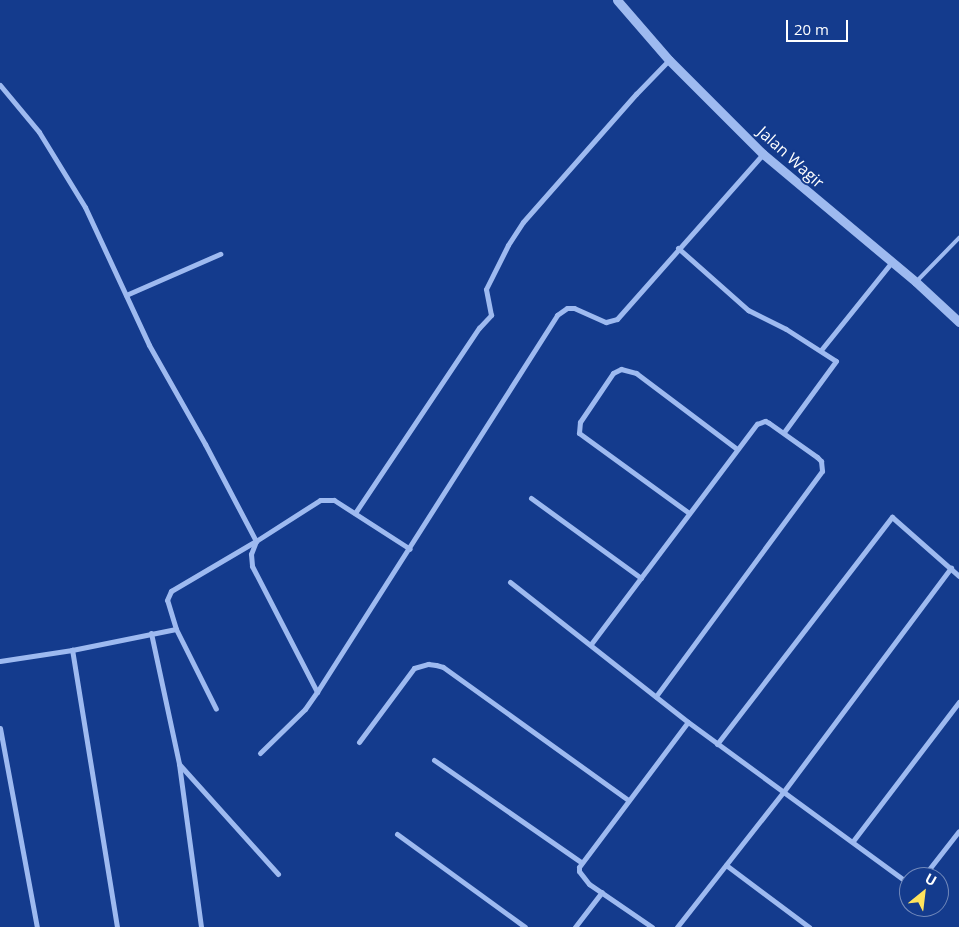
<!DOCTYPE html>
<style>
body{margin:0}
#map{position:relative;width:959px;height:927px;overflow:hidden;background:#143b8d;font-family:"Open Sans",sans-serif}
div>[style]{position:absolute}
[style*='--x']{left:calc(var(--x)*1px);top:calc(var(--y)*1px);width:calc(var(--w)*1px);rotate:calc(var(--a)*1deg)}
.service>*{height:4px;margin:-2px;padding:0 2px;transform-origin:2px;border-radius:2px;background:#9ebaf0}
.minor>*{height:5px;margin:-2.5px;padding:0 2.5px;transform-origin:2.5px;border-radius:2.5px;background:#9ebaf0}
.tertiary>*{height:9px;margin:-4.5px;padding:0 4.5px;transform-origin:4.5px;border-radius:4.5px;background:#9ebaf0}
span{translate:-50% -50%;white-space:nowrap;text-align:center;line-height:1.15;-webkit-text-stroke:4px #143b8d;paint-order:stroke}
.street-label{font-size:16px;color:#fff}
.north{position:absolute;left:899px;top:867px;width:50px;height:50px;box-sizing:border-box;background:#143b8d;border:1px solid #7289bb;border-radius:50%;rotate:29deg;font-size:14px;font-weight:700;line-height:20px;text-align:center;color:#fff}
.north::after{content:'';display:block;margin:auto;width:18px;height:22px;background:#ffe35d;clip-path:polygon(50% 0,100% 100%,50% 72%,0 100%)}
.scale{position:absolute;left:786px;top:20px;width:62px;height:22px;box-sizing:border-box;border:2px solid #fff;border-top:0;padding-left:6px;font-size:15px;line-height:18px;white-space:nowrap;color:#fff;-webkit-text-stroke:4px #143b8d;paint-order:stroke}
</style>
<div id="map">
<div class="service">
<div style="--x:916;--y:282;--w:62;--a:-45.7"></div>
</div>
<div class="minor">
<div style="--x:0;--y:85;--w:61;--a:50.3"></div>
<div style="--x:39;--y:132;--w:88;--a:58.5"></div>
<div style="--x:85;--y:207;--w:152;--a:65.1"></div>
<div style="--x:149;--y:345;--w:114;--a:60.5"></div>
<div style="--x:205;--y:444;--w:110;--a:62.3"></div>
<div style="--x:256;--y:541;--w:14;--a:111"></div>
<div style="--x:251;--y:554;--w:12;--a:85"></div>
<div style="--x:252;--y:566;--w:142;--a:62.7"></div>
<div style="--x:317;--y:692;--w:447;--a:-57.5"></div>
<div style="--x:557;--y:315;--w:12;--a:-35"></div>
<div style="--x:567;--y:308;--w:7;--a:0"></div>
<div style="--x:574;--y:308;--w:35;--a:24"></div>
<div style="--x:606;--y:322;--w:11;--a:-15"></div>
<div style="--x:617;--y:319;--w:220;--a:-48.5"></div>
<div style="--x:678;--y:248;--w:94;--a:41.5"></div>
<div style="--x:748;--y:310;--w:42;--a:26.6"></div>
<div style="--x:786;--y:329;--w:59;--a:32.6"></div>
<div style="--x:836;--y:361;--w:88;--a:126.2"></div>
<div style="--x:126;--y:295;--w:103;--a:-23.6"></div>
<div style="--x:821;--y:350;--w:112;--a:-51.2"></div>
<div style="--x:531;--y:498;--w:136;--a:36"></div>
<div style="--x:355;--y:513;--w:223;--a:-56.2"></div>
<div style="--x:479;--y:328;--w:18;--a:-47"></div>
<div style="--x:491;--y:315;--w:26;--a:-101"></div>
<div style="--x:486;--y:289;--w:49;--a:-63.4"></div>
<div style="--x:508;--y:245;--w:27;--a:-57"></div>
<div style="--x:523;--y:222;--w:171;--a:-48.6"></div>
<div style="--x:636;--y:94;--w:47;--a:-45.9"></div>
<div style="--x:689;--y:513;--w:136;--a:-144"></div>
<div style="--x:579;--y:433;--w:11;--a:-85"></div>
<div style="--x:580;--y:422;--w:59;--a:-56"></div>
<div style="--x:613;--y:373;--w:9;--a:-27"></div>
<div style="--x:621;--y:369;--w:16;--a:15"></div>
<div style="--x:636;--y:373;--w:126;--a:37"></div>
<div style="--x:510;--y:582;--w:226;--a:38.2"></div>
<div style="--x:688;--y:722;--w:274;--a:36.2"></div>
<div style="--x:176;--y:629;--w:30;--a:-107"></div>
<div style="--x:167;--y:600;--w:10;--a:-66"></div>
<div style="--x:171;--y:591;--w:99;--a:-30.5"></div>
<div style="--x:256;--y:541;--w:76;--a:-32.6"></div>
<div style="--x:320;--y:500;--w:14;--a:0"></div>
<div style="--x:334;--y:500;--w:90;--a:32.8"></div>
<div style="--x:151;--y:633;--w:134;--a:77.9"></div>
<div style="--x:179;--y:764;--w:164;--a:82.3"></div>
<div style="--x:591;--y:644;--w:276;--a:-53"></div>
<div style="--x:757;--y:424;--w:9;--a:-21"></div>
<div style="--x:765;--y:421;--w:4;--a:27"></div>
<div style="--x:769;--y:423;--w:59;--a:35.3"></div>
<div style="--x:817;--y:457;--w:6;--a:45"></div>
<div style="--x:821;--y:461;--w:10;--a:84"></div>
<div style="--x:822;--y:471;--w:280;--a:126.4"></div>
<div style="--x:0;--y:661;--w:73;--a:-8.7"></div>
<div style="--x:0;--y:728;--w:202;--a:79.5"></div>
<div style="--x:359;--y:742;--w:92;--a:-53.4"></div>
<div style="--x:414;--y:668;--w:15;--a:-16"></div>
<div style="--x:428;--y:664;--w:8;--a:7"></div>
<div style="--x:436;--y:665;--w:7;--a:16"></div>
<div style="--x:443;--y:667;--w:228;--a:35.7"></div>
<div style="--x:717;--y:744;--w:287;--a:-52.4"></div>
<div style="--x:892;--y:517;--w:89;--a:41.4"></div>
<div style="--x:260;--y:753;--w:63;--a:-44.4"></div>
<div style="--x:305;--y:709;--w:21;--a:-55"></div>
<div style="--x:434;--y:760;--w:179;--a:34.8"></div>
<div style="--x:179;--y:764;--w:148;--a:48"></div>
<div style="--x:397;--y:834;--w:158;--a:36"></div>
<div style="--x:853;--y:841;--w:175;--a:-52.7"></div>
<div style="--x:726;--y:865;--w:104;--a:36.8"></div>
<div style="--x:923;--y:877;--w:58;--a:-52"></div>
<div style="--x:117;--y:927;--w:281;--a:-99.2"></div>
<div style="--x:72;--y:650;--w:106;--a:-11.4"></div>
<div style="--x:176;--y:629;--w:89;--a:63.4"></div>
<div style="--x:575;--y:927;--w:44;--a:-52.4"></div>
<div style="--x:652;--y:927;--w:76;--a:-145.7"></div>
<div style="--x:589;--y:884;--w:16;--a:-128"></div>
<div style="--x:579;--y:871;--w:4;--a:-90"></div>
<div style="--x:579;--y:867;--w:181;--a:-53.1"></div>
<div style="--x:677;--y:927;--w:173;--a:-51.8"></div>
<div style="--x:784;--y:791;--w:279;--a:-53.2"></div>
</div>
<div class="tertiary">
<div style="--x:617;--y:0;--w:79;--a:49.1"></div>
<div style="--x:669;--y:60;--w:133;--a:45"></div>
<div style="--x:763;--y:154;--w:199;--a:39.9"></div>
<div style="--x:916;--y:282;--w:59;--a:42.9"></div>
</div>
<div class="street-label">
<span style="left:791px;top:157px;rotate:42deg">Jalan Wagir</span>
</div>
<div class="north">U</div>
<div class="scale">20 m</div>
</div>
